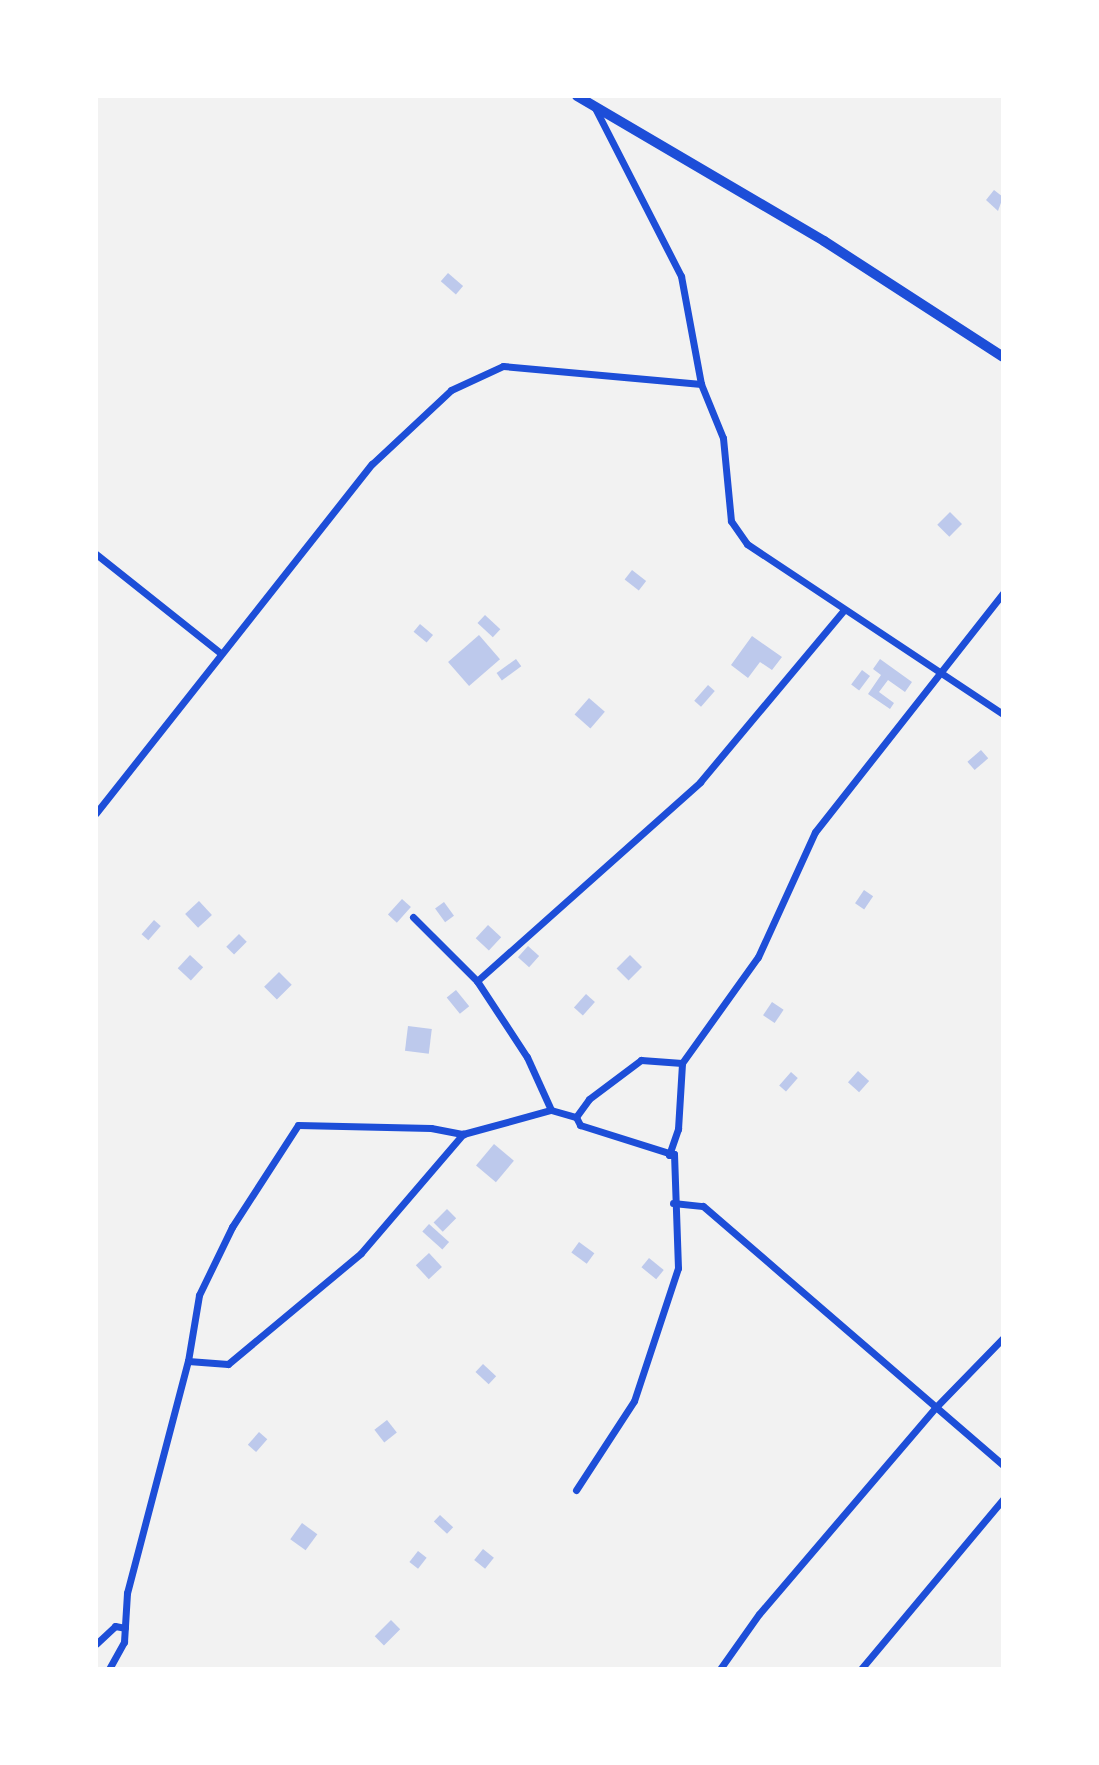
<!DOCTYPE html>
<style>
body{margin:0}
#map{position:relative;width:1099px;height:1765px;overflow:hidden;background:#f2f2f2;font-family:Roboto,sans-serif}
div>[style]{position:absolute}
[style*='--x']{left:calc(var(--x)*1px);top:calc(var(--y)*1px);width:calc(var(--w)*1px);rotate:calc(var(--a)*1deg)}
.building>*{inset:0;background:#bdc9ec;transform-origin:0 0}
.minor>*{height:7px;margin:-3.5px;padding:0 3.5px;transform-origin:3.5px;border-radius:3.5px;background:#1d4ed8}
.secondary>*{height:10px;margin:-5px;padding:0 5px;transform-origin:5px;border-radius:5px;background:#1d4ed8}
span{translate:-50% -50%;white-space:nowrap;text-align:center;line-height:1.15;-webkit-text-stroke:6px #fff;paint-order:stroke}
.frame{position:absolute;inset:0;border:98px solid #fff;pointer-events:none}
</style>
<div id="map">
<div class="building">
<div style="clip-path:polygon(994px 190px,1003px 197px,998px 211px,986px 200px)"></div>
<div style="left:448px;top:273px;width:20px;height:11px;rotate:41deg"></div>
<div style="left:950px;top:512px;width:17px;height:18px;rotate:45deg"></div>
<div style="left:632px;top:570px;width:18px;height:12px;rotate:38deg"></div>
<div style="left:485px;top:615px;width:21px;height:11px;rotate:43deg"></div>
<div style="left:420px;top:624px;width:17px;height:10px;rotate:40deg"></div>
<div style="left:479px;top:635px;width:32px;height:41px;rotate:49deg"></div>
<div style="clip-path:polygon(752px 636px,782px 657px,772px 670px,760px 662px,748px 678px,731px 665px)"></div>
<div style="left:516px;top:659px;width:9px;height:24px;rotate:54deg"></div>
<div style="clip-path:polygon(880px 659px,912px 682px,905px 692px,888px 680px,879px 692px,894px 703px,890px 709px,868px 694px,881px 675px,873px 669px)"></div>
<div style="left:862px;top:670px;width:10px;height:18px;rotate:37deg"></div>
<div style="left:708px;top:685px;width:9px;height:21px;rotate:41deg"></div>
<div style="left:589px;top:698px;width:21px;height:22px;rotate:41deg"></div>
<div style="left:981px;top:750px;width:11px;height:18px;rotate:49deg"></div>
<div style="left:864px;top:890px;width:11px;height:16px;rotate:34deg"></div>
<div style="left:402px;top:899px;width:12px;height:21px;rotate:42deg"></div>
<div style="left:199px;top:901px;width:19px;height:19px;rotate:47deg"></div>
<div style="left:444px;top:902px;width:17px;height:11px;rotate:54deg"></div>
<div style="left:154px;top:920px;width:9px;height:19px;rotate:41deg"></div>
<div style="left:488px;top:925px;width:18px;height:18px;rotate:43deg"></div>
<div style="left:239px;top:934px;width:11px;height:18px;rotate:45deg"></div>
<div style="left:528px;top:946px;width:15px;height:15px;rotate:42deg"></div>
<div style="left:190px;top:955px;width:18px;height:18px;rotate:43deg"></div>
<div style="left:630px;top:955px;width:17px;height:19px;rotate:45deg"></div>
<div style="left:279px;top:972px;width:18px;height:21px;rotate:45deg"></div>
<div style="left:456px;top:990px;width:21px;height:12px;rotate:51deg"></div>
<div style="left:586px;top:994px;width:12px;height:18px;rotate:42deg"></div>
<div style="left:772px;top:1002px;width:14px;height:16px;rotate:34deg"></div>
<div style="left:408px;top:1026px;width:24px;height:25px;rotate:7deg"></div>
<div style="left:858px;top:1071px;width:15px;height:15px;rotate:42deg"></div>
<div style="left:791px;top:1072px;width:9px;height:18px;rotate:41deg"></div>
<div style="left:494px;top:1144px;width:26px;height:28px;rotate:40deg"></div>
<div style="left:447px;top:1209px;width:13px;height:19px;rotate:45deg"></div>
<div style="left:429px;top:1224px;width:27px;height:10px;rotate:42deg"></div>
<div style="left:579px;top:1242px;width:19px;height:13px;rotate:36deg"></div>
<div style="left:429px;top:1253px;width:19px;height:18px;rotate:47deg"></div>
<div style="left:649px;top:1258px;width:19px;height:12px;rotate:39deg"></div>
<div style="left:483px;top:1364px;width:18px;height:11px;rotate:43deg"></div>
<div style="left:387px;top:1420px;width:16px;height:16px;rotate:52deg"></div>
<div style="left:259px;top:1432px;width:11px;height:17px;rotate:41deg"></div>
<div style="left:440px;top:1515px;width:18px;height:9px;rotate:43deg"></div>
<div style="left:302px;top:1523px;width:19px;height:20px;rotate:36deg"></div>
<div style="left:483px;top:1549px;width:14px;height:14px;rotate:39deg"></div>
<div style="left:418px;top:1551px;width:11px;height:14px;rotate:38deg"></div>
<div style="left:391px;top:1620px;width:13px;height:23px;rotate:45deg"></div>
</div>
<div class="minor">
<div style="--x:595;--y:108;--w:189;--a:62.9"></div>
<div style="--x:681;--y:276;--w:110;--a:79.5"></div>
<div style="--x:96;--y:554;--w:157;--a:38.5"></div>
<div style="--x:96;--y:813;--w:445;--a:-51.7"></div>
<div style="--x:372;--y:464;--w:108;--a:-43.1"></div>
<div style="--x:451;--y:390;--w:57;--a:-24.8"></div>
<div style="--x:503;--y:366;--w:199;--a:5.2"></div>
<div style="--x:701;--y:384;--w:58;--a:67.8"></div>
<div style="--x:723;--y:438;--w:83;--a:84.5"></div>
<div style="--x:731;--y:521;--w:28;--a:55"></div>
<div style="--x:747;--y:544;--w:307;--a:33.6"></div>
<div style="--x:413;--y:917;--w:91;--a:45"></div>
<div style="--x:477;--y:981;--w:91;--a:56.7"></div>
<div style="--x:527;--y:1057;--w:58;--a:65.6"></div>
<div style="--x:477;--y:981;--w:299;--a:-41.7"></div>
<div style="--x:700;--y:782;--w:224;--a:-50.1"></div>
<div style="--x:576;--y:1117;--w:22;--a:-54"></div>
<div style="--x:589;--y:1099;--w:65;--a:-36.9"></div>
<div style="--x:641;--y:1060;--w:41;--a:4.2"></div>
<div style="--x:673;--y:1203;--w:30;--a:6"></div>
<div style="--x:703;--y:1206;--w:396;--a:40.8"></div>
<div style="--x:188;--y:1361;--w:40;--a:4.3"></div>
<div style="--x:228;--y:1364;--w:173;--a:-39.8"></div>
<div style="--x:361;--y:1253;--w:157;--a:-49.4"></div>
<div style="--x:576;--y:1490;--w:106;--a:-56.9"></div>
<div style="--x:634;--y:1401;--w:140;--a:-71.7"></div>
<div style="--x:678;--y:1268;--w:114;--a:-92"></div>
<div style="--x:674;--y:1154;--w:5;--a:169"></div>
<div style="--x:669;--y:1155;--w:28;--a:-71"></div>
<div style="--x:678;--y:1129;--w:66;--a:-86.5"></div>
<div style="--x:682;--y:1063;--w:130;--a:-54.4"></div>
<div style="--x:758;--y:957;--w:137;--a:-65.5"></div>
<div style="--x:815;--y:832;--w:304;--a:-51.8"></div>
<div style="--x:96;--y:1644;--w:26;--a:-43"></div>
<div style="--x:115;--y:1626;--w:10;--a:11"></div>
<div style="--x:109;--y:1669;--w:31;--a:-61"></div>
<div style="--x:124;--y:1642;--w:49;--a:-86.5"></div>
<div style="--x:127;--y:1593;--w:240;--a:-75.3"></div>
<div style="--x:188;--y:1361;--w:67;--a:-80.5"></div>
<div style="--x:199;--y:1295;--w:76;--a:-64.1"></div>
<div style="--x:232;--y:1227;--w:121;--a:-57.1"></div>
<div style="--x:298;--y:1125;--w:133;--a:1.3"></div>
<div style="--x:431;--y:1128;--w:33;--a:11"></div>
<div style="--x:463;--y:1134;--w:91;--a:-15.3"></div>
<div style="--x:551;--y:1110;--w:26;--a:16"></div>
<div style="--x:576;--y:1117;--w:9;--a:63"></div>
<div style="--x:580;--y:1125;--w:96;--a:17.5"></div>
<div style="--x:720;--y:1669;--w:67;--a:-54.7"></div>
<div style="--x:759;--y:1614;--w:272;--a:-49.5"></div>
<div style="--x:936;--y:1407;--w:96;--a:-45.8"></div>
<div style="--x:861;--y:1669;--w:222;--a:-50.1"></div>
</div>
<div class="secondary">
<div style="--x:577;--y:96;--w:286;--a:30.4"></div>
<div style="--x:824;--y:241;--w:213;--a:32.9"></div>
</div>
<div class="frame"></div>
</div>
